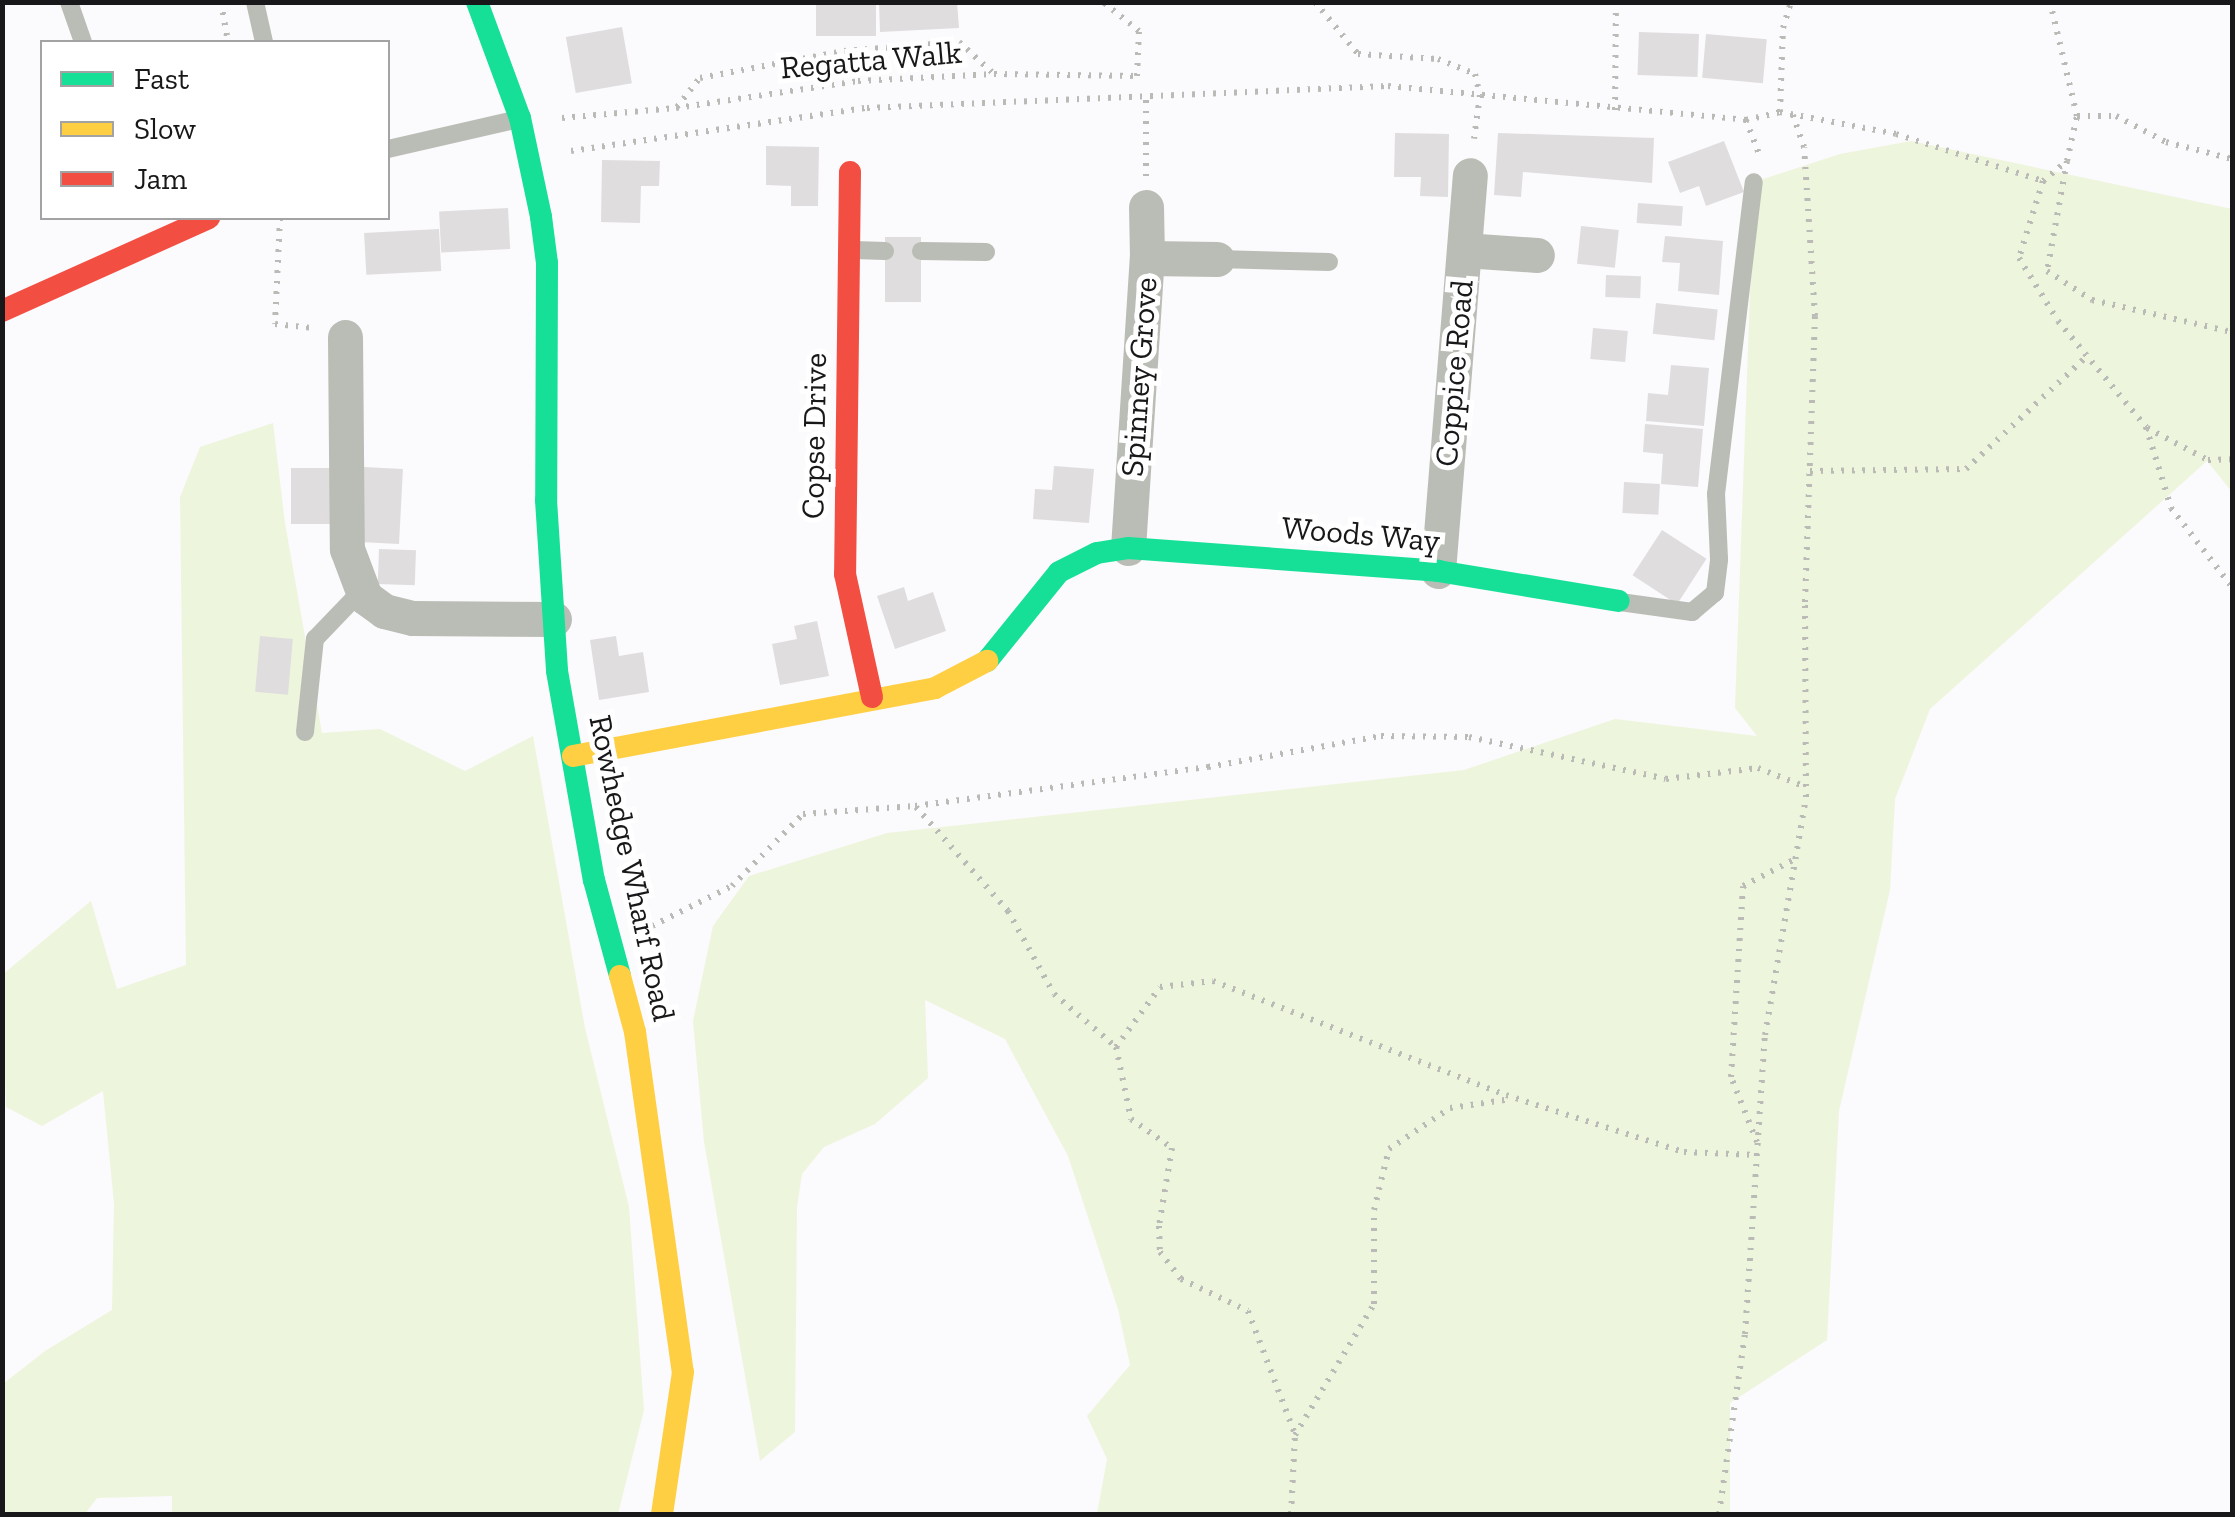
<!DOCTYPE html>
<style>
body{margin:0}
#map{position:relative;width:2235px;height:1517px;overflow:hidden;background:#fbfafd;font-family:"Zilla Slab",serif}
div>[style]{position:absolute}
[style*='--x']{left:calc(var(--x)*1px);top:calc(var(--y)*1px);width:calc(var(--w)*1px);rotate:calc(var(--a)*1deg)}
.green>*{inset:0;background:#eef5dd}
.building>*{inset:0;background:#e0dddf;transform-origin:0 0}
.path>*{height:6px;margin-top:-3px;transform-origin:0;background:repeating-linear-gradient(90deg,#babbb6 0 2.5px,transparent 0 10.5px)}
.lane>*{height:18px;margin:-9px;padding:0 9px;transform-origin:9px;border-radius:9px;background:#babdb5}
.street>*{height:35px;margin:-17.5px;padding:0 17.5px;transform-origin:17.5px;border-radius:17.5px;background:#babdb5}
.fast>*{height:22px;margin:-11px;padding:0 11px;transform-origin:11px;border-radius:11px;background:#16e098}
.slow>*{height:22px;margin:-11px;padding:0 11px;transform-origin:11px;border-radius:11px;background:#ffcf43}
.jam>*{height:22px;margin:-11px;padding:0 11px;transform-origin:11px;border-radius:11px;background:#f24e42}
span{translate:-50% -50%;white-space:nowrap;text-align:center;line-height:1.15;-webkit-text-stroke:10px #fff;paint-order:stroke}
.street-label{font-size:32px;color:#18181a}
.frame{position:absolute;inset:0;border:5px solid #18181a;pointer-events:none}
.legend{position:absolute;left:40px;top:40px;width:350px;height:180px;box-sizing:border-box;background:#fff;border:2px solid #a3a3a3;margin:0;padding:12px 18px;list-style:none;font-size:30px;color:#18181a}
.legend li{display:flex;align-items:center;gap:20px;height:50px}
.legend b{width:50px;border:2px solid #a3a3a3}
</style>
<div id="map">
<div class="green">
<div style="clip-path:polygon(1911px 141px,2232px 209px,2232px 492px,2207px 461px,1930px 709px,1895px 799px,1890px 890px,1839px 1111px,1827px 1340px,1730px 1403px,1730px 1514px,1097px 1514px,1107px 1459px,1087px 1416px,1130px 1365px,1118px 1309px,1068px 1156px,1005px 1039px,925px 1000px,928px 1078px,875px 1124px,824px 1147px,802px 1174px,797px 1207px,795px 1432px,760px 1461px,704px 1142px,693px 1021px,713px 926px,749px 876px,887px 833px,1464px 770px,1615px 719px,1757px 736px,1735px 708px,1754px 182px,1840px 154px)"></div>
<div style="clip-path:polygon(273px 423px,285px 523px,322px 733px,380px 729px,465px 771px,533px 736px,585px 1028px,629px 1207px,644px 1410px,618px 1514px,172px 1514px,172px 1496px,97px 1498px,85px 1514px,3px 1514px,3px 1384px,45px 1351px,112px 1310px,114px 1204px,103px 1091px,42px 1126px,6px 1107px,2px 975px,91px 901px,117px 989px,186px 965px,180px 497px,200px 447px)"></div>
</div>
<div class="building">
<div style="left:816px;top:2px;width:60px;height:34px"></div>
<div style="clip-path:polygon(879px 2px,957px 2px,959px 28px,880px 32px)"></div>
<div style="left:622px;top:27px;width:57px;height:57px;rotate:80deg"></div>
<div style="left:1639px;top:32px;width:60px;height:43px;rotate:2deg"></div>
<div style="left:1706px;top:34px;width:61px;height:44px;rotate:5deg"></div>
<div style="clip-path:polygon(1395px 133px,1449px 134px,1448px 197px,1420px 196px,1421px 177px,1394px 177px)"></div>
<div style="clip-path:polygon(1498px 133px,1654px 138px,1652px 183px,1523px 172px,1521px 197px,1494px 195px)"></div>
<div style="clip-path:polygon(1724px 141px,1744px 192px,1706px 206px,1699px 186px,1680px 193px,1668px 162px)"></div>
<div style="clip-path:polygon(766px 146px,819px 147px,818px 206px,791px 206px,791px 186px,766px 185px)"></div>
<div style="clip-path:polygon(602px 160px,660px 161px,659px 186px,641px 186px,640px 223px,601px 222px)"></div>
<div style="left:1638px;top:203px;width:45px;height:20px;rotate:4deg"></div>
<div style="left:508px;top:208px;width:41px;height:69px;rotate:87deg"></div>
<div style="left:1581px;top:226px;width:38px;height:38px;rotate:6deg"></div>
<div style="left:439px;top:229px;width:42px;height:75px;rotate:87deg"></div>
<div style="clip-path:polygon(1665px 236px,1723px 241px,1719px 295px,1678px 291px,1680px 263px,1662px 262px)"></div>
<div style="left:885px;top:237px;width:36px;height:65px"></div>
<div style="left:1606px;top:275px;width:35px;height:22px;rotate:2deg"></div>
<div style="left:1656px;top:303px;width:62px;height:31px;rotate:6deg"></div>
<div style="left:1593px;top:328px;width:35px;height:31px;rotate:5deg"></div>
<div style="clip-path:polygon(1671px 365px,1709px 368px,1704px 426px,1646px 421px,1648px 393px,1668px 395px)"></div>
<div style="clip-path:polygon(1645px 424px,1703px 429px,1698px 487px,1661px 484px,1663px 454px,1643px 452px)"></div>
<div style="clip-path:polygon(1054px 466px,1094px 469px,1089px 523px,1033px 519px,1035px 489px,1052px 490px)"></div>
<div style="left:364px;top:467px;width:39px;height:75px;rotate:3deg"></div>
<div style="left:291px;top:468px;width:39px;height:56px"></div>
<div style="left:1624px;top:482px;width:36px;height:31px;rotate:3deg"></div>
<div style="left:1662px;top:530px;width:53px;height:54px;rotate:33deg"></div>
<div style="left:379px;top:549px;width:37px;height:35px;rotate:2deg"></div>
<div style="clip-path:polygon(904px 587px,908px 601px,933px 592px,946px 631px,895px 649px,877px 596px)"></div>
<div style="clip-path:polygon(817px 621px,829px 676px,780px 685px,772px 644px,797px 639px,794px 626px)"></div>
<div style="left:260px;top:636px;width:33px;height:56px;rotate:5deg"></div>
<div style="clip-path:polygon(616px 636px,619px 656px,643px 652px,649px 692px,599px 700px,590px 640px)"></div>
</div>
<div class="path">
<div style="--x:221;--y:2;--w:41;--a:80.1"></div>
<div style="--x:1315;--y:2;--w:67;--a:50.4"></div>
<div style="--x:1358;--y:54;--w:80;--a:3.6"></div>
<div style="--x:1438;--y:59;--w:40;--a:22"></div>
<div style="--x:1475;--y:74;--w:22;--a:77"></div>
<div style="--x:1480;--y:95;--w:44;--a:97.8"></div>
<div style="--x:677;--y:107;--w:37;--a:-52"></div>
<div style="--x:700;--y:78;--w:147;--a:-10.6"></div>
<div style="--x:844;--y:51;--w:115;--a:-4.5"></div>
<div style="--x:959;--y:42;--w:47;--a:42.4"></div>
<div style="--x:1615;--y:110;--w:108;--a:-89.5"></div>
<div style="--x:1780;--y:112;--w:84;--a:-88"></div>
<div style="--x:1783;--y:28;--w:27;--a:-73"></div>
<div style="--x:2077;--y:116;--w:39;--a:0"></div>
<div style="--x:2116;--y:116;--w:56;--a:27.5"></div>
<div style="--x:2166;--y:142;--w:68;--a:14.4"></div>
<div style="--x:562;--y:118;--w:114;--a:-5"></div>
<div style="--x:676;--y:108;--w:184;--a:-8.4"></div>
<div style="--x:858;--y:81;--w:136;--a:-2.9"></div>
<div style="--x:994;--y:74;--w:143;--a:0.8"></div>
<div style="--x:1137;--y:76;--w:45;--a:-87.5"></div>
<div style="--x:1139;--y:31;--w:46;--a:-141.1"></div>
<div style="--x:1746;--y:120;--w:40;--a:69"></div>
<div style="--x:571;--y:151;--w:299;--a:-8.3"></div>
<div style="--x:867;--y:108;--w:521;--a:-2.42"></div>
<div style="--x:1388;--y:86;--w:360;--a:5.4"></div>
<div style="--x:1746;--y:120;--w:35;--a:-13"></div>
<div style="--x:1780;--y:112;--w:118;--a:10.7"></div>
<div style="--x:1896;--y:134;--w:154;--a:17.7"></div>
<div style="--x:2043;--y:181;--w:81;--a:107.3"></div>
<div style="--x:2019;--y:258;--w:74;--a:58.2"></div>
<div style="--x:2058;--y:321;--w:138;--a:50.3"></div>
<div style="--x:2146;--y:427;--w:85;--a:72.8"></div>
<div style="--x:2171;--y:508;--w:100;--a:52.3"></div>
<div style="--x:2067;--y:161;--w:112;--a:100.3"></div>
<div style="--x:2047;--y:271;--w:54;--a:32.8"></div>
<div style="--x:2092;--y:300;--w:144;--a:12.9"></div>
<div style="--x:1146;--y:176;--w:80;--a:-90"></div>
<div style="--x:2043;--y:181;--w:31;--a:-40"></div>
<div style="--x:2067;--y:161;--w:46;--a:-77.5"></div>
<div style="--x:2077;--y:116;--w:117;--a:-103.3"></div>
<div style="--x:280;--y:218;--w:106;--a:92.7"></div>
<div style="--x:275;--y:324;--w:37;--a:6"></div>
<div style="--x:2147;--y:428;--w:69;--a:27.7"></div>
<div style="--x:2208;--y:460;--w:24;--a:-2"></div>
<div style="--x:1810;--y:471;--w:156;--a:-0.7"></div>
<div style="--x:1966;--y:469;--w:166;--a:-43"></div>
<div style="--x:916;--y:807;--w:139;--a:48.5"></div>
<div style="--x:1008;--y:911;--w:95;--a:61"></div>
<div style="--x:1054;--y:994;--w:82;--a:40.5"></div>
<div style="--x:1116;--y:1047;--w:74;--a:-53.7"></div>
<div style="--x:1160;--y:987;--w:53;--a:-6.5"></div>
<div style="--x:1213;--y:981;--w:314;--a:21.3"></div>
<div style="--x:1506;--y:1095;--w:187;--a:17.8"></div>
<div style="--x:1684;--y:1152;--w:73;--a:2.4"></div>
<div style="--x:652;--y:926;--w:89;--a:-26.6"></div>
<div style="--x:732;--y:886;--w:101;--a:-45.4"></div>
<div style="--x:803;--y:814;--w:112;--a:-4.1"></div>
<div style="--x:915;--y:806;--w:296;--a:-7.6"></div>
<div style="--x:1208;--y:767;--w:176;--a:-10.2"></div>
<div style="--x:1381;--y:736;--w:88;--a:0.7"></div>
<div style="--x:1469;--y:737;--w:201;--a:12"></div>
<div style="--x:1666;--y:779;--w:93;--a:-6.8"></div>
<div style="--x:1758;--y:768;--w:52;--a:21.6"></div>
<div style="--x:1116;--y:1047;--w:74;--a:78.2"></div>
<div style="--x:1131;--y:1119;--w:50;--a:35.3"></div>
<div style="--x:1172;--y:1148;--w:79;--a:99.5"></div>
<div style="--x:1159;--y:1226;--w:26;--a:88"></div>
<div style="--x:1160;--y:1252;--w:34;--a:52"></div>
<div style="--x:1181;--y:1279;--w:74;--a:25.5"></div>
<div style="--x:1248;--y:1311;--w:132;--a:69.1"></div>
<div style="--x:1757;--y:1142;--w:70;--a:-111.8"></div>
<div style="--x:1731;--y:1077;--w:191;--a:-86.4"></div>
<div style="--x:1743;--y:886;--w:59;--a:-27.4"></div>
<div style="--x:1291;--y:1514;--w:79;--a:-87.1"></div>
<div style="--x:1295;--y:1435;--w:153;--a:-58.9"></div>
<div style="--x:1374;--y:1304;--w:94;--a:-90"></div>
<div style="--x:1374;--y:1210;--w:63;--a:-76.2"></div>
<div style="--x:1389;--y:1149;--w:73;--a:-33.9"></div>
<div style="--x:1450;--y:1108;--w:62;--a:-8.4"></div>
<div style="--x:1719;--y:1514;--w:182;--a:-81.8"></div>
<div style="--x:1745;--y:1334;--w:300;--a:-86.2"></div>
<div style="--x:1765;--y:1035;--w:242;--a:-80.2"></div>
<div style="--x:1806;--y:797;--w:195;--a:-90.3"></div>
<div style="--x:1805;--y:602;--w:286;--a:-88"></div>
<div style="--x:1815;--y:316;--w:169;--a:-93.7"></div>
<div style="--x:1804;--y:147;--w:34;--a:-109"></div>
</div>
<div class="lane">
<div style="--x:69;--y:2;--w:42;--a:70.7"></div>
<div style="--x:255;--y:2;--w:41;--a:77.3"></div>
<div style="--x:388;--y:149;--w:134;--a:-12.9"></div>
<div style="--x:854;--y:250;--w:31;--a:2"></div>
<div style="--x:921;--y:251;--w:65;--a:0.9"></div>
<div style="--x:1217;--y:259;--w:112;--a:1.5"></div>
<div style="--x:1620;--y:602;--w:73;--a:7.9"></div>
<div style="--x:1692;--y:612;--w:30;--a:-40"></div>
<div style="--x:1715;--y:593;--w:34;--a:-83"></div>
<div style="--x:1719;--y:559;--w:65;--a:-92.6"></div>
<div style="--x:1716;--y:494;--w:314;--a:-83.1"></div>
<div style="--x:305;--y:732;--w:94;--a:-83.9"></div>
<div style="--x:315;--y:639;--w:66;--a:-46.2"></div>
</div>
<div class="street">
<div style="--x:1464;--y:250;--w:73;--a:3.9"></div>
<div style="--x:1147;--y:258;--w:70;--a:0.8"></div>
<div style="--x:345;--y:337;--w:212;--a:89.5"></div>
<div style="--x:347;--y:549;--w:51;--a:69.4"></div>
<div style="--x:365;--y:597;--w:24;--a:36"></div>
<div style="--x:384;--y:611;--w:29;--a:14"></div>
<div style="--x:412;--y:618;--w:142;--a:0.4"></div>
<div style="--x:1128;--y:548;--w:291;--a:-86.3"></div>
<div style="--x:1147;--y:258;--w:51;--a:-91.1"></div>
<div style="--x:1438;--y:571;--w:397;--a:-85.4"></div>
</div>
<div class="fast">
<div style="--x:477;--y:2;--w:124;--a:69.7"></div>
<div style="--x:520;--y:118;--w:101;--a:78"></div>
<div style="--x:541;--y:217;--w:46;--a:82.6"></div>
<div style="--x:547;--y:263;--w:237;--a:90.2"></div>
<div style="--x:546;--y:500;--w:171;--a:86.3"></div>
<div style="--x:557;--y:671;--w:212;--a:80"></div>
<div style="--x:594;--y:880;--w:99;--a:74.8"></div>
<div style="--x:987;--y:661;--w:114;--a:-51"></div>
<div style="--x:1059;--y:572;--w:42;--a:-26.6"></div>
<div style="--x:1097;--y:553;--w:31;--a:-9"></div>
<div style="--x:1128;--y:548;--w:311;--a:4.2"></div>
<div style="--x:1438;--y:571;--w:183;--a:9.4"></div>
</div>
<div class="slow">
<div style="--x:573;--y:756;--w:368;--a:-10.6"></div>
<div style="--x:935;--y:688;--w:59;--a:-27.4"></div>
<div style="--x:620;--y:976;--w:58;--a:75"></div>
<div style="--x:635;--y:1032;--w:343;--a:82"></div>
<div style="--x:683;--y:1372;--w:144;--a:98.4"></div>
</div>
<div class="jam">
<div style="--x:850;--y:172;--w:402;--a:90.7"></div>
<div style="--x:845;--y:574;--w:126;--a:77.6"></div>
<div style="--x:2;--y:311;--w:227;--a:-24.2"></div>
</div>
<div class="street-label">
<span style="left:871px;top:60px;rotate:-5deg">Regatta Walk</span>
<span style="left:1454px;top:373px;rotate:-85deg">Coppice Road</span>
<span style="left:1139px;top:377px;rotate:-86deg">Spinney Grove</span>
<span style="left:814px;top:436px;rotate:-89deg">Copse Drive</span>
<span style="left:1361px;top:534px;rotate:5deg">Woods Way</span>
<span style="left:632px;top:868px;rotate:78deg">Rowhedge Wharf Road</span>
</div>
<div class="frame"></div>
<ul class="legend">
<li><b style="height:12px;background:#16e098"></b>Fast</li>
<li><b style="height:12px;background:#ffcf43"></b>Slow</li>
<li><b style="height:12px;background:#f24e42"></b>Jam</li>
</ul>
</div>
